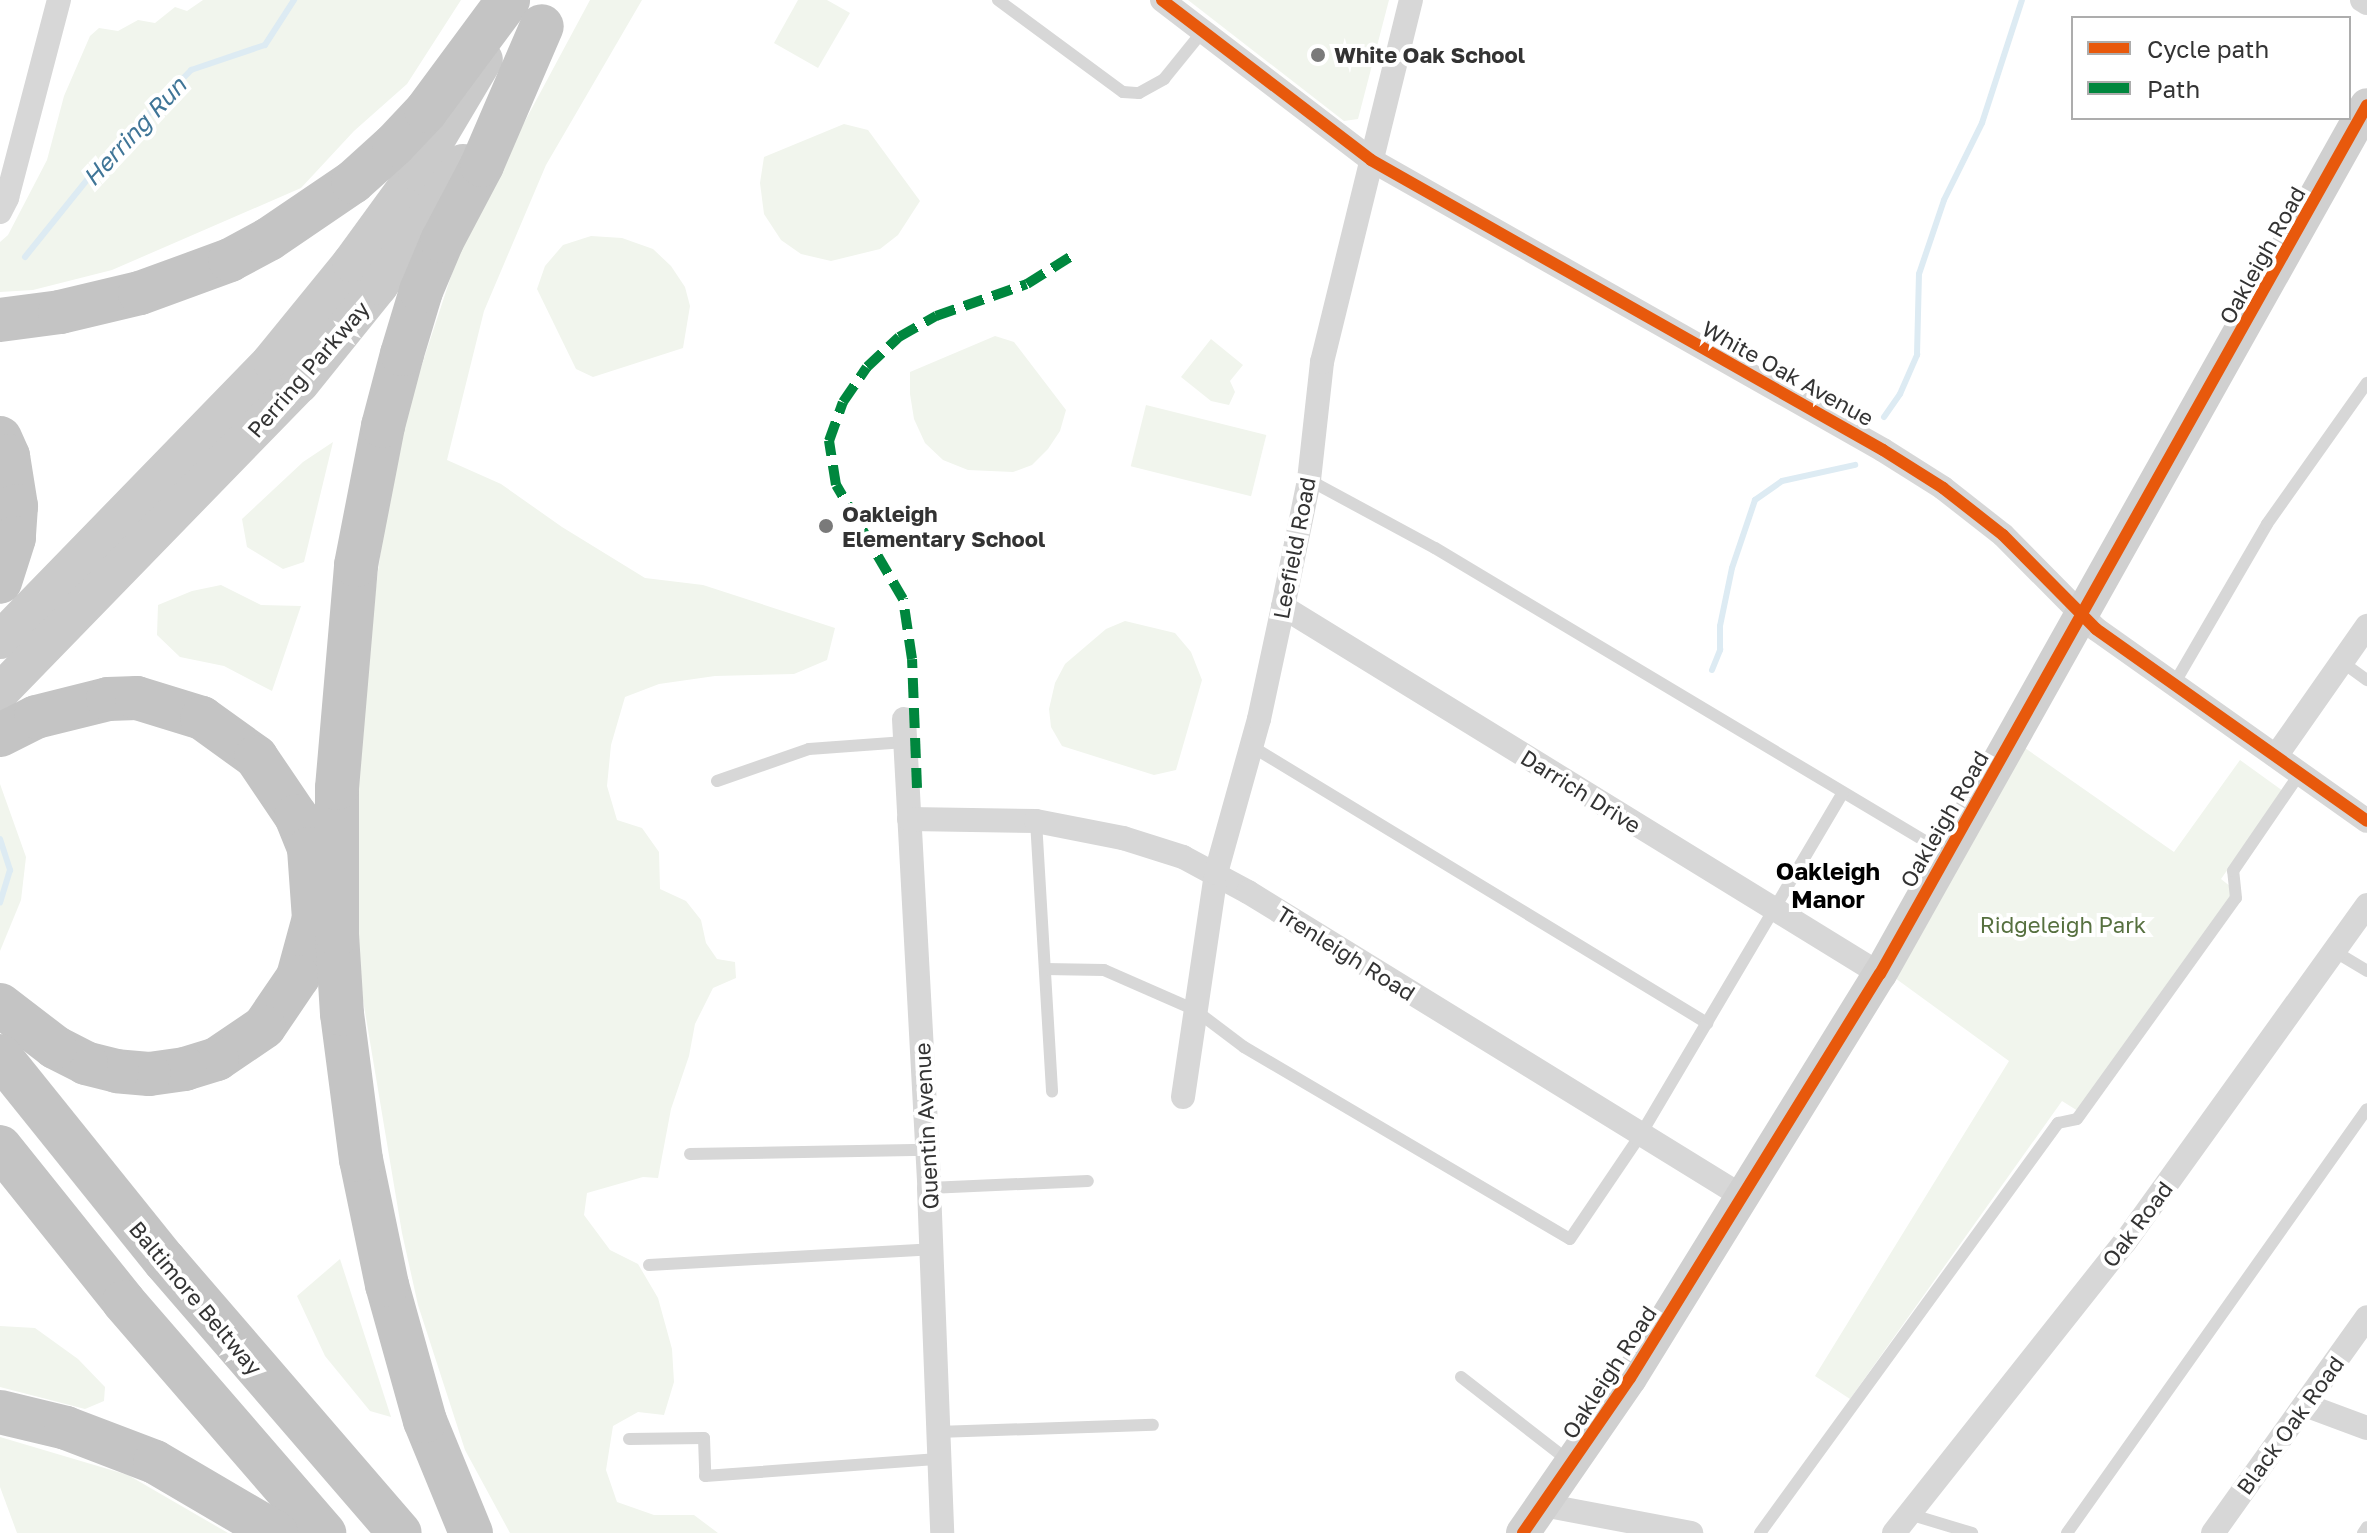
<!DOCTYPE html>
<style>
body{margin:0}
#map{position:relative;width:2367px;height:1533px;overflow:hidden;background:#fff;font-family:"Golos Text",sans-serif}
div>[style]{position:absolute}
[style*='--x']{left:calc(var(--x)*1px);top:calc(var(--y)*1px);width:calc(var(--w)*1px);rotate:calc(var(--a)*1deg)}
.green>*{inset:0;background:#f1f5ed;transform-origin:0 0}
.stream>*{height:6px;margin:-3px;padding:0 3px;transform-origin:3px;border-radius:3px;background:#ddebf3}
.lane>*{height:12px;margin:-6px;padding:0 6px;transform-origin:6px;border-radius:6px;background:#d7d7d7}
.street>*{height:24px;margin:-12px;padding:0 12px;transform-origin:12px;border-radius:12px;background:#d7d7d7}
.secondary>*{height:34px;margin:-17px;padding:0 17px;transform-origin:17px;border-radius:17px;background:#d0d0d0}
.primary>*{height:38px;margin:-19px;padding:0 19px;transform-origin:19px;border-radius:19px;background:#cacaca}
.highway>*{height:44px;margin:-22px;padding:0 22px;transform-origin:22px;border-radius:22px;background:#c4c4c4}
.quiet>*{height:10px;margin-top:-5px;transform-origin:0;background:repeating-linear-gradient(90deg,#00873e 0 20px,transparent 0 30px)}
.cycleway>*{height:12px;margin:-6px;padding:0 6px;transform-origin:6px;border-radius:6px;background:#e8590c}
.dots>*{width:22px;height:22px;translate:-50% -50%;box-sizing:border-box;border:4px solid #fff;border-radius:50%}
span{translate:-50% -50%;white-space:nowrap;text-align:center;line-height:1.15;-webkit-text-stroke:8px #fff;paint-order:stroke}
.poi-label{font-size:22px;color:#333;font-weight:700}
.left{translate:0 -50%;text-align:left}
.street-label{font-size:22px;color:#333}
.park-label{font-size:22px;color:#56703f}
.water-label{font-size:24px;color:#3f7597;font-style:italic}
.neighbourhood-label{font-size:24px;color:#000;font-weight:700}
.legend{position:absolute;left:2071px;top:16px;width:280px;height:104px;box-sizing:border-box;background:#fff;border:2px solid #adadad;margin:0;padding:10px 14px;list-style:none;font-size:24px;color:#333}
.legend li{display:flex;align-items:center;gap:16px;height:40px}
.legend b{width:40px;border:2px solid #adadad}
</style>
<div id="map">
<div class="green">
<div style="clip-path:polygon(203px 0,461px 0,407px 84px,354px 131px,301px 188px,112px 270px,33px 290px,0 292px,0 242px,8px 235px,47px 160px,64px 96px,90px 36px,99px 28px,118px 31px,138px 20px,155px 23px,175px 7px,187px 11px)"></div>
<div style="clip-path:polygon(590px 0,642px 0,546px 165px,484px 311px,447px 460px,501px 484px,562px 527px,645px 578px,703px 585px,835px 628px,827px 660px,794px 674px,715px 676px,659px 684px,625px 697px,611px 745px,607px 786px,617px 820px,642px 828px,659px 852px,660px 889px,686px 901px,701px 920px,706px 943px,717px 959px,735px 962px,736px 978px,713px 988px,695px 1024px,689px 1056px,671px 1109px,658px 1178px,643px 1177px,587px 1193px,584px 1215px,610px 1250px,638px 1264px,658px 1298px,672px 1349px,674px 1382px,664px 1415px,638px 1412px,613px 1426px,606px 1470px,617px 1502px,654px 1515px,694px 1515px,718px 1533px,510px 1533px,465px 1450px,418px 1305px,402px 1233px,359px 976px,348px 801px,394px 449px,466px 231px)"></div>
<div style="clip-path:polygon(798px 0,827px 0,850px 13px,818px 68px,774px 43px)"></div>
<div style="clip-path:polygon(1188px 0,1389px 0,1358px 119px,1344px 121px)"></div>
<div style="clip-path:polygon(844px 124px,868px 130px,920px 201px,898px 235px,880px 249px,831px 261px,801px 254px,781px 240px,764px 214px,760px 183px,764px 157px)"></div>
<div style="clip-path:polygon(591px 236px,622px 238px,653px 249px,671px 266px,685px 287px,690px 306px,683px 348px,593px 377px,576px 369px,537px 289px,545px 266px,563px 245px)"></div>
<div style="clip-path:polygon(995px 336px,1014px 342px,1066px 410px,1060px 431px,1048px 449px,1032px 465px,1013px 472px,968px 470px,943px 460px,925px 443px,914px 419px,910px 394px,910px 372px)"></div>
<div style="clip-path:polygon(1211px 339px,1243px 365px,1230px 381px,1235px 392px,1229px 405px,1211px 401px,1181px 377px)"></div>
<div style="left:1146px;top:405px;width:124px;height:63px;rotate:14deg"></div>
<div style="clip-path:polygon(333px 442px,304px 562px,283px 569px,247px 547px,242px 519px,303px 462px)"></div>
<div style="clip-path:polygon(221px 585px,261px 605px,301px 606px,272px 691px,224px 666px,180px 657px,157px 635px,158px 605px,192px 591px)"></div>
<div style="clip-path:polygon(1125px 621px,1175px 633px,1191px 652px,1202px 680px,1176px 770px,1154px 775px,1062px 746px,1051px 727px,1049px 709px,1055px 683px,1065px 664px,1106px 629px)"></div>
<div style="clip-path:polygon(2025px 748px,2174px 852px,2240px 760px,2283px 791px,2221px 879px,2235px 890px,2078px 1111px,2062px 1101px,1850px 1399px,1815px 1376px,2009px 1061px,1895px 978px)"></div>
<div style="clip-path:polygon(0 784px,26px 857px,21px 900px,0 951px)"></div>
<div style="clip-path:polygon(340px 1259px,391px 1417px,370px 1411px,325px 1356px,297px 1296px)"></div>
<div style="clip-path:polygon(0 1326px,35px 1328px,78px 1359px,105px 1387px,104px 1401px,85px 1409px,0 1387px)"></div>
<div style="clip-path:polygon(0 1437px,128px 1475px,228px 1533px,17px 1533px,0 1487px)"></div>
</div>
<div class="stream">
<div style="--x:25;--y:257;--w:124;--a:-51.2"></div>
<div style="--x:103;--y:160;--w:126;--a:-45.6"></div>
<div style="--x:191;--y:70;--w:78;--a:-18.7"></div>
<div style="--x:265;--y:45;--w:54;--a:-57.2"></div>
<div style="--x:1884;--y:417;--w:28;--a:-55"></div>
<div style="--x:1900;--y:394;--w:43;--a:-66.4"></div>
<div style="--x:1917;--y:355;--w:81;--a:-88.6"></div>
<div style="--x:1919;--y:274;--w:78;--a:-71.3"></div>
<div style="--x:1944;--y:200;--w:86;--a:-63.7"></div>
<div style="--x:1982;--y:123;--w:129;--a:-72"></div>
<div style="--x:1712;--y:670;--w:22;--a:-68"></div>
<div style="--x:1720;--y:650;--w:24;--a:-90"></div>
<div style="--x:1720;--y:626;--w:59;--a:-78.3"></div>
<div style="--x:1732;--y:568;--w:72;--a:-71.3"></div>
<div style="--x:1755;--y:500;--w:33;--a:-35"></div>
<div style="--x:1782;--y:481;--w:75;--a:-12.4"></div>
<div style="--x:0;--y:839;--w:33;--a:72"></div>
<div style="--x:10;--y:870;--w:34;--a:107"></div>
</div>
<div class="lane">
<div style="--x:998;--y:0;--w:155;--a:36.4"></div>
<div style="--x:1123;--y:92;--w:16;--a:4"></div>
<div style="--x:1139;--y:93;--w:29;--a:-29"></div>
<div style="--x:1164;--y:79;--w:60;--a:-51"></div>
<div style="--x:1309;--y:480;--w:143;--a:28.4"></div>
<div style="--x:1435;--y:548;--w:594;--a:30.88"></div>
<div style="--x:2342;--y:662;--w:31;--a:36"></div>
<div style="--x:2174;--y:684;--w:185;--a:-59.8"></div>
<div style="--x:2267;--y:524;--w:173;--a:-54.7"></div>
<div style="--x:1251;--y:746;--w:534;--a:31.28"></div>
<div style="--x:717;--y:781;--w:97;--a:-19.2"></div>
<div style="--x:809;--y:749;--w:96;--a:-4.2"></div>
<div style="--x:1036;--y:821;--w:271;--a:86.6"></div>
<div style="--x:2334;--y:951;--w:39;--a:31"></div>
<div style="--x:1045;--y:969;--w:59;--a:1"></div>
<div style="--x:1104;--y:970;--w:99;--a:23.7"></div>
<div style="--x:1195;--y:1010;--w:61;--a:37.1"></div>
<div style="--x:1244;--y:1047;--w:378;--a:30.5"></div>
<div style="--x:1570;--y:1239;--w:127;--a:-55.9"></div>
<div style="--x:1641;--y:1134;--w:396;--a:-59.4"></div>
<div style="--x:690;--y:1154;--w:237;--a:-1"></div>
<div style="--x:929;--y:1188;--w:159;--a:-2.5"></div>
<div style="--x:649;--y:1265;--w:283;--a:-3.2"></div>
<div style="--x:1461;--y:1377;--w:138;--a:37.9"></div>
<div style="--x:937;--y:1432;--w:216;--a:-1.9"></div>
<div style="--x:629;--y:1439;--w:75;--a:-0.8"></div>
<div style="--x:704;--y:1438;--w:38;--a:88"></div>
<div style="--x:705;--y:1476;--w:234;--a:-4.2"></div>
<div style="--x:1909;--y:1514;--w:66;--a:16.8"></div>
<div style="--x:1760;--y:1533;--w:507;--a:-53.99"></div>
<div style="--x:2058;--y:1123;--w:19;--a:-12"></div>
<div style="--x:2077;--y:1119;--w:272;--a:-54.3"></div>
<div style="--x:2236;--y:898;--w:27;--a:-96"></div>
<div style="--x:2233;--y:871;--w:119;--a:-55.6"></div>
<div style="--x:2067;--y:1533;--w:519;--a:-54.72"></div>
<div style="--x:2363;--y:1533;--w:7;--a:-56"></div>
</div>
<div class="street">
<div style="--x:1162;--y:0;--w:263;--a:37.4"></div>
<div style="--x:1371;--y:160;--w:588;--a:29.53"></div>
<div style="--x:1883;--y:450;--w:71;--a:32.3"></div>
<div style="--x:1943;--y:488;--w:76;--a:38.1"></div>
<div style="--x:2003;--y:535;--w:132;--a:45.3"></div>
<div style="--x:2096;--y:629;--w:332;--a:35.3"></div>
<div style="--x:2362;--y:0;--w:6;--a:31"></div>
<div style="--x:0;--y:212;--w:16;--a:-63"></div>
<div style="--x:7;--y:198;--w:205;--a:-75.3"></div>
<div style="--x:1283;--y:607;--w:701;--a:31.58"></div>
<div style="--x:904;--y:719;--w:470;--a:86.9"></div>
<div style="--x:929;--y:1188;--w:345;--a:87.8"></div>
<div style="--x:2276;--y:756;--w:159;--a:-55"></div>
<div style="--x:909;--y:819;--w:127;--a:0.9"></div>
<div style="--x:1036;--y:821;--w:89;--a:11.1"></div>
<div style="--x:1123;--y:838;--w:63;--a:17.6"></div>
<div style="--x:1183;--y:857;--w:74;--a:28.3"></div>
<div style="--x:1248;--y:892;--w:584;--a:31.62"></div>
<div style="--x:1183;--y:1097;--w:226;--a:-81.6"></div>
<div style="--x:1216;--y:873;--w:160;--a:-74.4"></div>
<div style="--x:1259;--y:719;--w:115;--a:-77.9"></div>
<div style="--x:1283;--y:607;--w:130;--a:-78.4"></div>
<div style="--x:1309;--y:480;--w:119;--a:-83.7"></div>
<div style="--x:1322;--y:362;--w:373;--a:-76.2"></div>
<div style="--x:2305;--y:1405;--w:66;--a:20.4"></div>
<div style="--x:1543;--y:1505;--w:151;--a:10.7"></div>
<div style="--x:1894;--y:1533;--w:372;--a:-51.6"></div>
<div style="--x:2125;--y:1242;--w:415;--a:-54.3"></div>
<div style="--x:2213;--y:1533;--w:265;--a:-54.5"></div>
</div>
<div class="secondary">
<div style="--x:1523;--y:1533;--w:188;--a:-55.4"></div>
<div style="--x:1630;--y:1378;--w:475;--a:-58.3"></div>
<div style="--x:1880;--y:974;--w:996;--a:-60.73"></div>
</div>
<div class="primary">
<div style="--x:0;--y:640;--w:389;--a:-45.8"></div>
<div style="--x:271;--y:361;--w:127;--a:-50.8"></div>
<div style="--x:351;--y:263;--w:112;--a:-54"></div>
<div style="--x:417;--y:172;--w:131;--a:-59.3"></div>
<div style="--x:0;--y:692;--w:430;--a:-45.8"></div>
<div style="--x:300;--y:384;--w:126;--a:-51.1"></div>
<div style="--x:379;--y:286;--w:149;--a:-55.7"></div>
</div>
<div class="highway">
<div style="--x:0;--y:320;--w:61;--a:-7.6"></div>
<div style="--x:60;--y:312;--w:82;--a:-13.4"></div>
<div style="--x:140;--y:293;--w:96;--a:-20.1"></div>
<div style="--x:230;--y:260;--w:44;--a:-28.3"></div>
<div style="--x:269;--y:239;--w:102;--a:-34.2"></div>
<div style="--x:353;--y:182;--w:55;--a:-42.1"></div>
<div style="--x:394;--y:145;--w:47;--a:-46.7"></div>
<div style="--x:426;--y:111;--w:138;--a:-53.5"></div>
<div style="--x:0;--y:438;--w:20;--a:66"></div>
<div style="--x:8;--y:456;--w:51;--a:80.9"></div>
<div style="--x:16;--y:506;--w:32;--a:94"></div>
<div style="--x:14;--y:538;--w:46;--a:107.7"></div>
<div style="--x:0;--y:735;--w:40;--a:-26.6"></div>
<div style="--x:36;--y:717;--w:74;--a:-14"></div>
<div style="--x:108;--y:699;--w:29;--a:-2"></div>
<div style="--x:137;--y:698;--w:68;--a:17.1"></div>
<div style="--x:202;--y:718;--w:67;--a:35.8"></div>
<div style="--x:256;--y:757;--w:71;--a:55.9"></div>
<div style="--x:296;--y:816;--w:35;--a:68"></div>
<div style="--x:309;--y:849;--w:69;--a:85.9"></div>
<div style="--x:314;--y:918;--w:61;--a:105.2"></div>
<div style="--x:298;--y:977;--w:60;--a:124.2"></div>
<div style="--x:264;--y:1027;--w:57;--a:145.8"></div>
<div style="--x:217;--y:1059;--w:34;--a:163"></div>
<div style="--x:185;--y:1069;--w:36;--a:172"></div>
<div style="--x:149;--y:1074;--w:32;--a:-175"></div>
<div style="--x:117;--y:1071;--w:32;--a:-166"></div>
<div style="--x:86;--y:1063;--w:35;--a:-153"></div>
<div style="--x:55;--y:1047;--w:69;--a:-142.6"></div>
<div style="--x:0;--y:1056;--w:263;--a:51.2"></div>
<div style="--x:165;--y:1261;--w:359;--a:49.2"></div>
<div style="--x:0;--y:1147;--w:198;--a:51.3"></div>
<div style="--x:124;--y:1302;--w:306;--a:49.1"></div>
<div style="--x:0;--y:1412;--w:68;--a:13.6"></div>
<div style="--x:66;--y:1428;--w:95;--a:20.9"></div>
<div style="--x:155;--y:1462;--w:140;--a:30.4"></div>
<div style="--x:471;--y:1533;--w:121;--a:-112.3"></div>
<div style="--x:425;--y:1421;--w:141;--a:-105.6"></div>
<div style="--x:387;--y:1285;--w:128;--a:-101.7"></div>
<div style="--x:361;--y:1160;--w:147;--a:-97.4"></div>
<div style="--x:342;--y:1014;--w:80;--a:-93.6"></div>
<div style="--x:337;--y:934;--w:146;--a:-90"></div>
<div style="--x:337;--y:788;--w:224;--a:-85.1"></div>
<div style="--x:356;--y:565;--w:142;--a:-79"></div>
<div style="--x:383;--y:426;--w:74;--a:-75.2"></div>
<div style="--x:402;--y:354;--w:66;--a:-73.2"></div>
<div style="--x:421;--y:291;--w:54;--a:-67.2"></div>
<div style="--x:442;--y:241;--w:86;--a:-62.2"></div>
<div style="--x:482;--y:165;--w:151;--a:-66.7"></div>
</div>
<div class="quiet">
<div style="--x:917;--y:788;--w:129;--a:-92.2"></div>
<div style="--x:912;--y:659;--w:61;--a:-98.5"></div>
<div style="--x:903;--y:599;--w:132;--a:-120.4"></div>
<div style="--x:836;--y:485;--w:45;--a:-99"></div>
<div style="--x:829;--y:441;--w:41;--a:-70.3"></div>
<div style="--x:843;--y:402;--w:42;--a:-55.6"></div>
<div style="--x:867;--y:367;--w:44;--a:-43.2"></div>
<div style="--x:899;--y:337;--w:43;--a:-29.6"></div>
<div style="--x:936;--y:316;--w:96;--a:-19.4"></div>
<div style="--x:1027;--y:284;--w:54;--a:-32.2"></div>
</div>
<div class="cycleway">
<div style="--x:1162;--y:0;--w:263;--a:37.4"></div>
<div style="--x:1371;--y:160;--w:588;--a:29.53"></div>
<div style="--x:1883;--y:450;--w:71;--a:32.3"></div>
<div style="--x:1943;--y:488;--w:76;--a:38.1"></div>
<div style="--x:2003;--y:535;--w:132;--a:45.3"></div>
<div style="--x:2096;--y:629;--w:332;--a:35.3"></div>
<div style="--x:1523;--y:1533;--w:188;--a:-55.4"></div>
<div style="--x:1630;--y:1378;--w:475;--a:-58.3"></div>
<div style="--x:1880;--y:974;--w:996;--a:-60.73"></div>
</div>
<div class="dots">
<div style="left:1318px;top:55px;background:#7a7a7a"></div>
<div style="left:826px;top:526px;background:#7a7a7a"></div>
</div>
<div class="poi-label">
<span class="left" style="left:1334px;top:55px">White Oak School</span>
<span class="left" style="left:842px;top:526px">Oakleigh<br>Elementary School</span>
</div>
<div class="street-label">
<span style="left:2262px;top:255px;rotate:-61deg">Oakleigh Road</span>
<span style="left:308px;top:369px;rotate:-49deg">Perring Parkway</span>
<span style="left:1788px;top:373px;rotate:29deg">White Oak Avenue</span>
<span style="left:1294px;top:548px;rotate:-79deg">Leefield Road</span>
<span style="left:1581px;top:791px;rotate:32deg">Darrich Drive</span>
<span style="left:1944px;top:819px;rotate:-60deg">Oakleigh Road</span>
<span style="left:1346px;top:953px;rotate:32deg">Trenleigh Road</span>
<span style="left:926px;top:1126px;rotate:-93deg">Quentin Avenue</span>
<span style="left:2137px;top:1224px;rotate:-53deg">Oak Road</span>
<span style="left:196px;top:1298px;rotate:50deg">Baltimore Beltway</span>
<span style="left:1609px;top:1372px;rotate:-57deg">Oakleigh Road</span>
<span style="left:2290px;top:1425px;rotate:-54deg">Black Oak Road</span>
</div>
<div class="park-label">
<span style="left:2063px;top:925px">Ridgeleigh Park</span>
</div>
<div class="water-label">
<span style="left:134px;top:131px;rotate:-47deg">Herring Run</span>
</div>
<div class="neighbourhood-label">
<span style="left:1828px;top:885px">Oakleigh<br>Manor</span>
</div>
<ul class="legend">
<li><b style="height:10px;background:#e8590c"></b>Cycle path</li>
<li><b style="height:10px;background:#00873e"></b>Path</li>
</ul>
</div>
